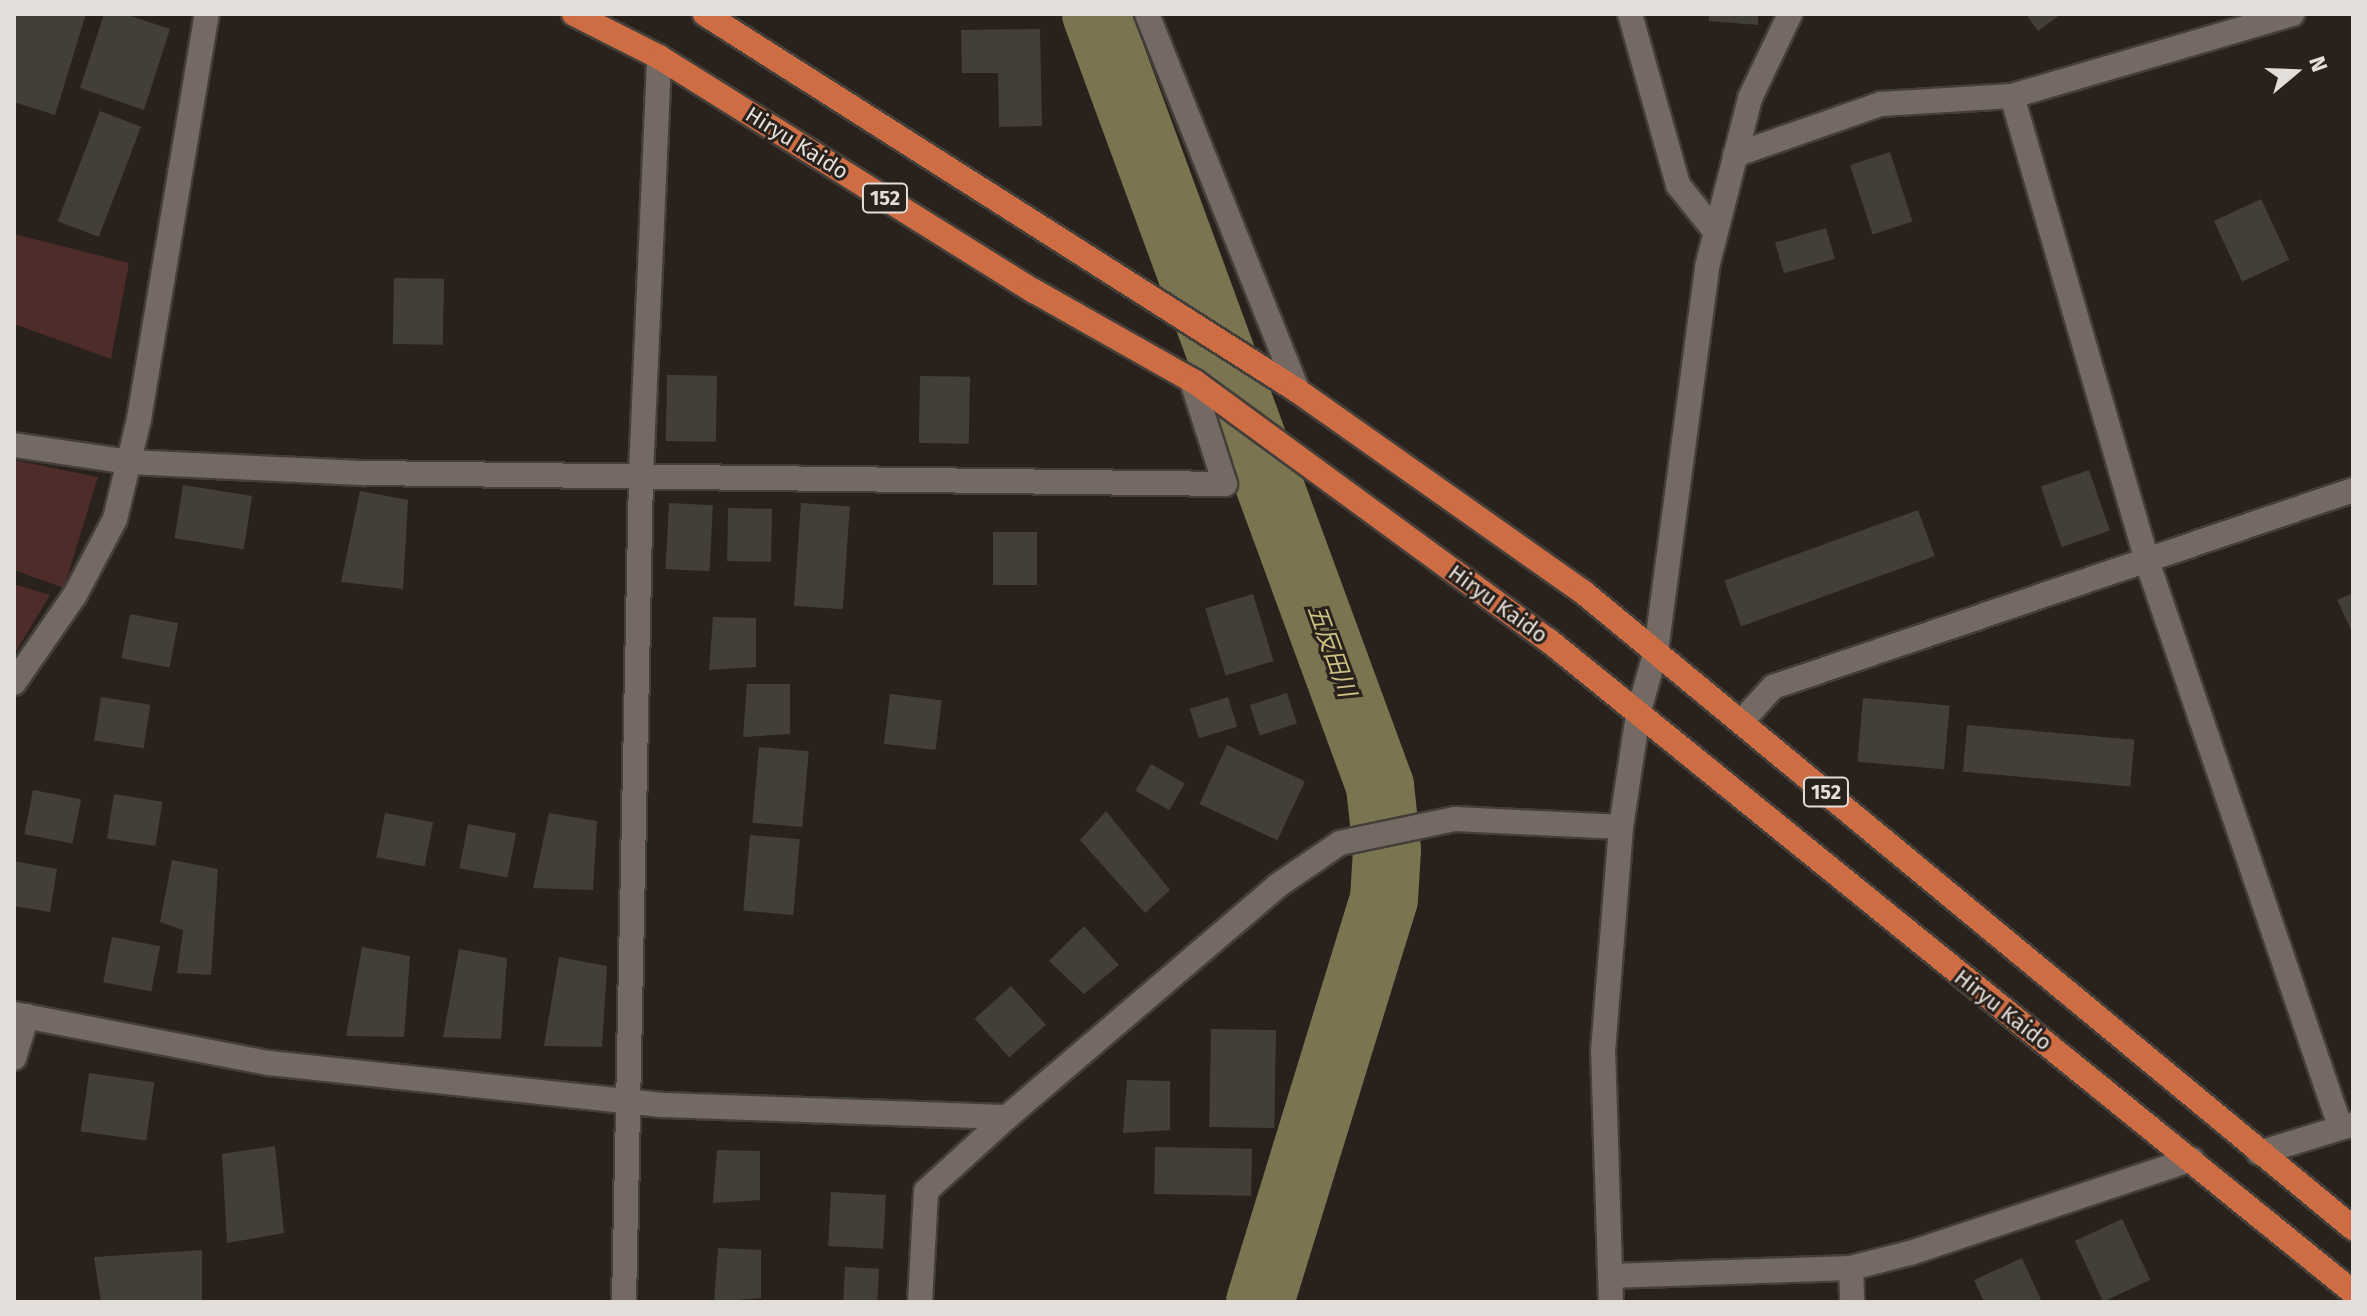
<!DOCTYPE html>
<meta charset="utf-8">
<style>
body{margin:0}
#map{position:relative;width:2367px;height:1316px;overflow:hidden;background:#29211b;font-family:"Fira Sans","Noto Sans JP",sans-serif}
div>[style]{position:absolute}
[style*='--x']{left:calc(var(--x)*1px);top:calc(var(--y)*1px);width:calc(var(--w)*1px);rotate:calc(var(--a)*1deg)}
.green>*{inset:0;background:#4d2c2a}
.river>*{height:68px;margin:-34px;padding:0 34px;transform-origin:34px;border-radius:34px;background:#7a7450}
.building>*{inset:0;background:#443f36;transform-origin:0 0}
.roads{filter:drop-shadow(2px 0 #443e39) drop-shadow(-2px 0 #443e39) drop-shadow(0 2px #443e39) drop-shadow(0 -2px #443e39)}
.minor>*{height:24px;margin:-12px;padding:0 12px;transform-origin:12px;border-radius:12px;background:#746a63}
.tertiary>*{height:24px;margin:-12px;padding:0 12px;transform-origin:12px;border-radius:12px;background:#746a63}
.trunk>*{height:24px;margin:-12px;padding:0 12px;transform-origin:12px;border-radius:12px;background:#ce6c43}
span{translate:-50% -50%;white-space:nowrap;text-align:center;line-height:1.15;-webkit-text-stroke:6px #29211b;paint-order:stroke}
.shield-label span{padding:2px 6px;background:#29211b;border:2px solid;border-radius:6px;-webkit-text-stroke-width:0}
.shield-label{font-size:20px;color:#e4deda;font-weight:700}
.street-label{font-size:22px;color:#e4deda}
.water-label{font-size:24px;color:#cdc183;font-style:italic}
.frame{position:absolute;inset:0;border:16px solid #e4deda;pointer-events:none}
.north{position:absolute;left:2255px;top:32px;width:80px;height:80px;-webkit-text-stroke:6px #29211b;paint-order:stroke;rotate:71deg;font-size:22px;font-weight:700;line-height:32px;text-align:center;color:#e4deda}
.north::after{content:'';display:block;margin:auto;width:28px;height:36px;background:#e4deda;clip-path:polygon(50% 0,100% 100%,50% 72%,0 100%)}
</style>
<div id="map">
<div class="green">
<div style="clip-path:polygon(14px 234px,129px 263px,111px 359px,14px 324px)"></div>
<div style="clip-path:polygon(14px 460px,98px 477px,64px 588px,14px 570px)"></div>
<div style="clip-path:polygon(14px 584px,50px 595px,14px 655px)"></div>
</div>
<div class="river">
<div style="--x:1096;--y:14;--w:823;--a:69.8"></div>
<div style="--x:1380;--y:786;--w:64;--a:83.8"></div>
<div style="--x:1387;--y:850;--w:49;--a:93.5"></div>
<div style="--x:1384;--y:899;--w:422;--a:107.1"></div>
</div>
<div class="building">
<div style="clip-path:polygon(14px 14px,86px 14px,55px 115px,14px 102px)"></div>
<div style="clip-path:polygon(104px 14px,125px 14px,170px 29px,144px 110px,80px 88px)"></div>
<div style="clip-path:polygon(1709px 14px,1758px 14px,1758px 25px,1709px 21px)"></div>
<div style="clip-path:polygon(2026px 14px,2061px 14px,2038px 31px)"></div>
<div style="clip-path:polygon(1040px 29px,1042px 126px,999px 127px,998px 73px,962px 73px,961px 30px)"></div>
<div style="left:100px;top:111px;width:44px;height:118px;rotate:21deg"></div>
<div style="left:1890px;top:152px;width:73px;height:42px;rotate:72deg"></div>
<div style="left:2261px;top:199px;width:67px;height:52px;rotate:65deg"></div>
<div style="left:1826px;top:228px;width:32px;height:53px;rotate:74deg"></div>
<div style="left:394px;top:278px;width:50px;height:66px;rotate:1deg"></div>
<div style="left:667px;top:375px;width:50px;height:66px;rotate:1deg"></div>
<div style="left:920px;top:376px;width:50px;height:67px;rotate:1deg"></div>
<div style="left:2089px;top:470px;width:64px;height:51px;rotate:71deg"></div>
<div style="left:183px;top:485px;width:70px;height:54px;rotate:9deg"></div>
<div style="clip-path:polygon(360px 491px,408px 500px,403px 589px,341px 582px)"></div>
<div style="left:669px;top:503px;width:44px;height:66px;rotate:3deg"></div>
<div style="left:801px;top:503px;width:49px;height:103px;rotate:4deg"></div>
<div style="left:728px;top:508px;width:44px;height:53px;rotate:1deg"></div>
<div style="left:1918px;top:510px;width:49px;height:206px;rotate:70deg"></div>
<div style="left:993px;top:532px;width:44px;height:53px"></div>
<div style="clip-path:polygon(2353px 593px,2353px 634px,2337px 600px)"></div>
<div style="left:1253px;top:594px;width:70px;height:50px;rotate:73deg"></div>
<div style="left:130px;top:614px;width:49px;height:45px;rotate:11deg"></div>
<div style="clip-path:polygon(713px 617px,756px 618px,756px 667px,709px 670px)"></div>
<div style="clip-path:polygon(747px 684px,790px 684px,790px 734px,743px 737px)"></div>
<div style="left:1287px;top:693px;width:32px;height:39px;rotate:72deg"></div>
<div style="left:890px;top:694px;width:52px;height:50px;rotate:7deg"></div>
<div style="left:101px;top:697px;width:50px;height:44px;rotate:9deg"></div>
<div style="left:1228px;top:697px;width:31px;height:40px;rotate:73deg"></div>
<div style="left:1863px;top:698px;width:87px;height:64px;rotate:5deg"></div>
<div style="left:1967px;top:725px;width:168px;height:47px;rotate:5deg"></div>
<div style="left:1227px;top:745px;width:86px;height:65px;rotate:25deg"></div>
<div style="left:759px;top:747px;width:50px;height:76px;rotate:5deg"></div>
<div style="left:1151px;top:764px;width:39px;height:31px;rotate:30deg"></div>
<div style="left:33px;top:790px;width:49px;height:45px;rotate:11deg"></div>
<div style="left:114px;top:794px;width:49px;height:45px;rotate:9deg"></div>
<div style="clip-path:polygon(1106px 811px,1170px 890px,1145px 913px,1080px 840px)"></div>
<div style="left:385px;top:813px;width:49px;height:45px;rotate:11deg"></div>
<div style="clip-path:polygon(549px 813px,597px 821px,593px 890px,533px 888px)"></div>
<div style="left:468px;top:824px;width:49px;height:45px;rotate:11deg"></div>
<div style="left:750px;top:835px;width:50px;height:76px;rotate:5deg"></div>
<div style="clip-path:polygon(172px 860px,218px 869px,211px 975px,177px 973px,183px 930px,160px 922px)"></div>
<div style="clip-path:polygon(14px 861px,57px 869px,50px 912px,14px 906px)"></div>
<div style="clip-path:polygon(1084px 926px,1119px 965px,1084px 994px,1049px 961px)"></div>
<div style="left:112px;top:937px;width:49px;height:46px;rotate:11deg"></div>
<div style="clip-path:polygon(362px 947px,410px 956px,404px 1037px,346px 1036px)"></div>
<div style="clip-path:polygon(459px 949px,507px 958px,501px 1039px,443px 1037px)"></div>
<div style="clip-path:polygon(559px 957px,607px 966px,602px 1047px,544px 1046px)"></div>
<div style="left:1011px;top:986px;width:52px;height:49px;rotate:48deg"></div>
<div style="left:1211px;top:1029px;width:65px;height:98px;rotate:1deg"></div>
<div style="left:89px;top:1073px;width:66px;height:59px;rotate:8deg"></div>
<div style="clip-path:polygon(1127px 1080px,1170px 1081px,1170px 1130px,1123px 1133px)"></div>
<div style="clip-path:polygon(275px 1146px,284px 1233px,227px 1243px,222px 1154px)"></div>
<div style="left:1155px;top:1147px;width:97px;height:47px;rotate:1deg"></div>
<div style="clip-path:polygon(717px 1150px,760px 1151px,760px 1200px,713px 1203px)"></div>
<div style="left:831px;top:1192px;width:55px;height:54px;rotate:3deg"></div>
<div style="left:2122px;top:1219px;width:67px;height:52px;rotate:65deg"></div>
<div style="clip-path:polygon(718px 1248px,761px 1250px,761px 1298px,714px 1302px)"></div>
<div style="clip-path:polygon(202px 1250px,202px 1302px,101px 1302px,94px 1257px)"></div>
<div style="clip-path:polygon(2022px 1258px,2042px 1302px,1984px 1302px,1974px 1280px)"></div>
<div style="left:845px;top:1267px;width:34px;height:35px;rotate:3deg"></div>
</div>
<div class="roads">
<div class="minor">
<div style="--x:1147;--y:14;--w:406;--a:68.2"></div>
<div style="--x:1630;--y:14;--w:178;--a:74.3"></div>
<div style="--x:1678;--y:185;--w:59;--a:51.2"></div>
<div style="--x:2012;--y:96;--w:487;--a:73.8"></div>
<div style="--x:2148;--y:564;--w:594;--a:71.14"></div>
<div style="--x:1735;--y:155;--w:155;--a:-19.3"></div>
<div style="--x:1881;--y:104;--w:131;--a:-3.5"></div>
<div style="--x:2012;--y:96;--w:292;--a:-16.3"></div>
<div style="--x:14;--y:445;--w:116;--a:8.4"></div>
<div style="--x:129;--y:462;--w:237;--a:2.7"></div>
<div style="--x:366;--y:473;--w:859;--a:0.73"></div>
<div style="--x:1225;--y:484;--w:108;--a:-107.8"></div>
<div style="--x:14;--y:683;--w:107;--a:-55.3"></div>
<div style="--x:75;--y:595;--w:86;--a:-62.2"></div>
<div style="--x:115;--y:519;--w:103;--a:-76.5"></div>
<div style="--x:139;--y:419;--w:411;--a:-80.5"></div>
<div style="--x:1742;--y:721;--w:46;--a:-47.6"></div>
<div style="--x:1773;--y:687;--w:613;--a:-18.76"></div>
<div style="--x:14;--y:1014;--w:260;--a:10.9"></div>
<div style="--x:269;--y:1063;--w:395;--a:6.1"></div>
<div style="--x:662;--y:1105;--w:345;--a:2"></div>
<div style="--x:1007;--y:1117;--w:355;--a:-40.5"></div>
<div style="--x:1277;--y:886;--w:76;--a:-34.3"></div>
<div style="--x:1340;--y:843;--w:117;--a:-11.8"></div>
<div style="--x:1455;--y:819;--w:166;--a:2.8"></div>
<div style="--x:14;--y:1058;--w:44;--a:-72.8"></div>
<div style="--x:2259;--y:1153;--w:98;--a:-17.1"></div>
<div style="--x:1851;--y:1268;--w:34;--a:88"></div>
<div style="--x:1610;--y:1276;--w:241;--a:-1.9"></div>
<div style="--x:1851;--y:1268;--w:61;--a:-14.3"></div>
<div style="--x:1910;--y:1253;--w:297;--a:-18.4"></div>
<div style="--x:624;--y:1302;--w:828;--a:-88.82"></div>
<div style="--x:641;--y:474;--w:417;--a:-87.5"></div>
<div style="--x:920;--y:1302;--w:111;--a:-86.9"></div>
<div style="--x:926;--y:1191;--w:110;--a:-42.4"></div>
</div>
<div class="tertiary">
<div style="--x:1611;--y:1302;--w:251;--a:-91.8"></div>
<div style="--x:1603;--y:1051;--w:225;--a:-85.4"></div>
<div style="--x:1621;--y:827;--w:114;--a:-81.4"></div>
<div style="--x:1638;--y:714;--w:66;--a:-74.1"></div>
<div style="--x:1656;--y:651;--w:387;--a:-82.4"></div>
<div style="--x:1707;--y:267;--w:174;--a:-75.7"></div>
<div style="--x:1750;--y:98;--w:93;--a:-64.5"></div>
</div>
<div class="trunk">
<div style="--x:574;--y:14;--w:95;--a:26.8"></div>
<div style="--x:659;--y:57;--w:442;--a:32"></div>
<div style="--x:1034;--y:291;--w:185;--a:29.5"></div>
<div style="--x:1195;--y:382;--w:437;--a:36.2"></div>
<div style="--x:1548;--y:640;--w:1036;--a:39.01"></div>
<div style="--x:705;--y:14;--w:703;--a:32.45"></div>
<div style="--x:1298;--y:391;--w:349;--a:35.2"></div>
<div style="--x:1583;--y:592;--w:999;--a:39.56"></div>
</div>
</div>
<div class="shield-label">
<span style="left:885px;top:198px">152</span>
<span style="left:1826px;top:792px">152</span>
</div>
<div class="street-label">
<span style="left:797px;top:143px;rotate:32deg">Hiryu Kaido</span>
<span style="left:1498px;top:604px;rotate:36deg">Hiryu Kaido</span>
<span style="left:2003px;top:1010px;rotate:38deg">Hiryu Kaido</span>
</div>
<div class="water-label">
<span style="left:1331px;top:651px;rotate:70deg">五反田川</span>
</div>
<div class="frame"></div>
<div class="north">N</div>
</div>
